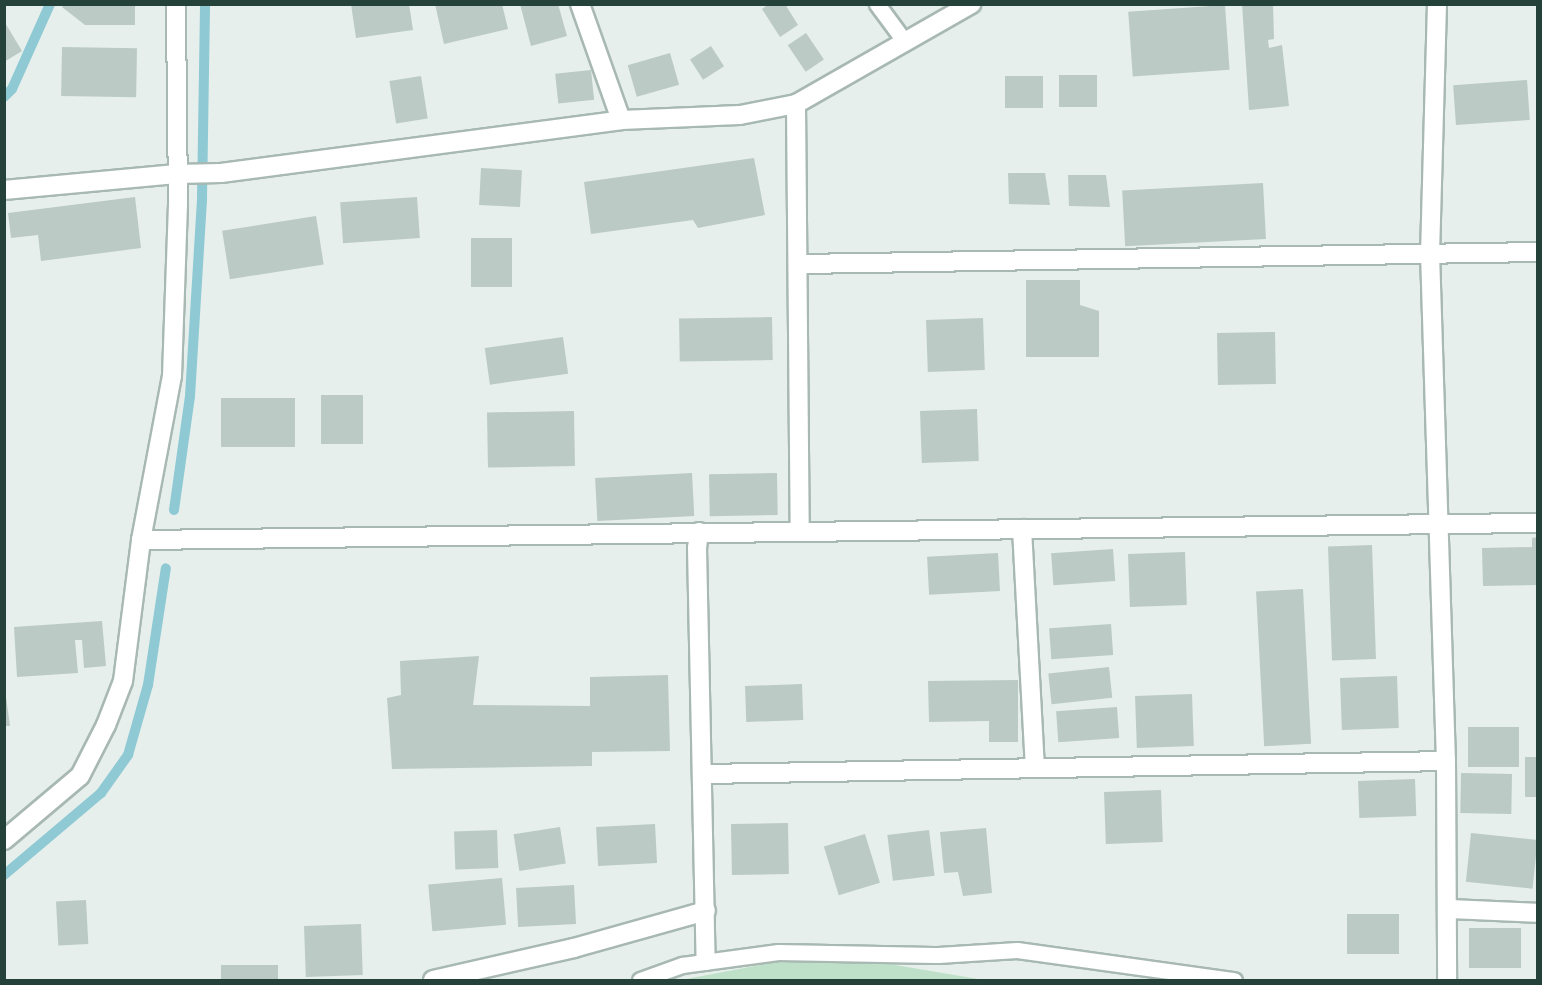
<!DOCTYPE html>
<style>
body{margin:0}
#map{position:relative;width:1542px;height:985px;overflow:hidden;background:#e6efeb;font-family:"DejaVu Sans",sans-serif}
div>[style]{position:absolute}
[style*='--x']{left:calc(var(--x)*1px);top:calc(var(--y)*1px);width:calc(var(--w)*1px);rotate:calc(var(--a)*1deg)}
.green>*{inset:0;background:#bfe0c8}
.stream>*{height:10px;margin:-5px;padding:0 5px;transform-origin:5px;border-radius:5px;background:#8ec9d4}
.building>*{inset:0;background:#bbcac4;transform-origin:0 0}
.roads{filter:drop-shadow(2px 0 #a8b8b2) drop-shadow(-2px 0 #a8b8b2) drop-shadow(0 2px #a8b8b2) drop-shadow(0 -2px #a8b8b2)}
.service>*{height:15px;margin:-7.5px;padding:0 7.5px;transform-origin:7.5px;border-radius:7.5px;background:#fff}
.minor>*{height:18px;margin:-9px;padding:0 9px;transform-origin:9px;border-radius:9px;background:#fff}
span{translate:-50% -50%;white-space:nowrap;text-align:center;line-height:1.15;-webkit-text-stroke:6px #f7fbf9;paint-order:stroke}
.frame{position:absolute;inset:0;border:6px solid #24423a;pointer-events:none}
</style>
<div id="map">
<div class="green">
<div style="clip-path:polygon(824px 953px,984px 980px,681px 980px)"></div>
</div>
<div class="stream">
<div style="--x:4;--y:97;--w:11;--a:-45"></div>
<div style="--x:12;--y:89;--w:93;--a:-65.9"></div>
<div style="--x:174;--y:510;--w:115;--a:-82"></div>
<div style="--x:190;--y:396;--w:198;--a:-86.5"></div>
<div style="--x:202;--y:198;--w:194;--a:-89.1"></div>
<div style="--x:4;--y:875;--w:127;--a:-40.2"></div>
<div style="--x:101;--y:793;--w:47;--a:-54.6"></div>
<div style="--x:128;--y:755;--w:73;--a:-74.1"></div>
<div style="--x:148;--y:685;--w:118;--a:-81.3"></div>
</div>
<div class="building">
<div style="clip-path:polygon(65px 4px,135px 4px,135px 25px,85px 25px,62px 7px)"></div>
<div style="clip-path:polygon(351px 4px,409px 4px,413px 30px,356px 38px)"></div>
<div style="clip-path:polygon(435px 4px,502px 4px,508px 29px,444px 44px)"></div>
<div style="clip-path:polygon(520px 4px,558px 4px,567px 36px,531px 46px)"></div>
<div style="clip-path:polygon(769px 4px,785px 4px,798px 25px,780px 37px,762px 9px)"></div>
<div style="clip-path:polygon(1242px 4px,1273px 4px,1274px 39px,1268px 40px,1269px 48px,1282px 45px,1289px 106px,1249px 110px)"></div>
<div style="left:1225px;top:5px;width:65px;height:97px;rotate:86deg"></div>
<div style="clip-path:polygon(4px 21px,22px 51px,4px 62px)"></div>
<div style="left:806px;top:33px;width:32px;height:22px;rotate:56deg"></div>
<div style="left:711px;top:46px;width:24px;height:25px;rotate:57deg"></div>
<div style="left:62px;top:47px;width:75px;height:49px;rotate:1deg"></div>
<div style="left:670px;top:53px;width:33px;height:44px;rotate:74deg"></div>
<div style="left:591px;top:70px;width:30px;height:36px;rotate:84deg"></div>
<div style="left:1059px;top:75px;width:38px;height:32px"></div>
<div style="left:421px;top:76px;width:43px;height:32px;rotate:81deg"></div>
<div style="left:1005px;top:76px;width:38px;height:32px"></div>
<div style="left:1527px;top:80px;width:40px;height:74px;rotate:86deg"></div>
<div style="clip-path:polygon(754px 158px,765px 215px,698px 228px,693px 220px,591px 234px,584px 182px)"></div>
<div style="left:481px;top:168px;width:41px;height:37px;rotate:3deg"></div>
<div style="clip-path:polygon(1008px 173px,1045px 173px,1050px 205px,1009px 204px)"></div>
<div style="clip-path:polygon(1068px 175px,1106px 175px,1110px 207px,1069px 206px)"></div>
<div style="left:1263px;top:183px;width:56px;height:141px;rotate:87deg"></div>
<div style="clip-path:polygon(135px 197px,141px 248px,41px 261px,38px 235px,11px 238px,8px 213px)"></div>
<div style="left:417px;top:197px;width:41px;height:77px;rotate:86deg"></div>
<div style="left:316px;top:216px;width:49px;height:95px;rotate:81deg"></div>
<div style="left:471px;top:238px;width:41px;height:49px"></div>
<div style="clip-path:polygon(1026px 280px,1080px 280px,1080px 305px,1099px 311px,1099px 357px,1026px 357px)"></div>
<div style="left:772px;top:317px;width:43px;height:93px;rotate:89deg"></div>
<div style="left:983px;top:318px;width:52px;height:57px;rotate:88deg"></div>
<div style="left:1275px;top:332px;width:52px;height:58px;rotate:89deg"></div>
<div style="left:563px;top:337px;width:37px;height:79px;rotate:82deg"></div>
<div style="left:321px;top:395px;width:42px;height:49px"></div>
<div style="left:221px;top:398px;width:74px;height:49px"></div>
<div style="left:977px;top:409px;width:52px;height:57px;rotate:88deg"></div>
<div style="left:574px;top:411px;width:55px;height:87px;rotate:89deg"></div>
<div style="left:692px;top:473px;width:43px;height:97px;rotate:87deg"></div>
<div style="left:777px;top:473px;width:42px;height:68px;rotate:89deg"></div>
<div style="clip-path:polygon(1538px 537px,1538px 585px,1483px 586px,1482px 548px,1532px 547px,1532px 538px)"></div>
<div style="left:1372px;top:545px;width:114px;height:44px;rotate:88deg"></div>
<div style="left:1113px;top:549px;width:32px;height:62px;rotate:86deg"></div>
<div style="left:1185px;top:552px;width:53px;height:57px;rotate:88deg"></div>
<div style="left:998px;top:553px;width:38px;height:71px;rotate:87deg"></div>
<div style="left:1303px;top:589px;width:155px;height:47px;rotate:87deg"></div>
<div style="clip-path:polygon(102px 621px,106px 666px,84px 668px,82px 640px,75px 640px,78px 673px,17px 677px,14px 627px)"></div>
<div style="left:1111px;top:624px;width:31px;height:62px;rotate:86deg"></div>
<div style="clip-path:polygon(479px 656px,473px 705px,590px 706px,590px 677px,668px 675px,670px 751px,592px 752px,592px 766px,392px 769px,387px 698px,401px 695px,400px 661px)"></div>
<div style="left:1109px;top:667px;width:31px;height:61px;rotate:84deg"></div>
<div style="left:1397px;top:676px;width:52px;height:57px;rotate:88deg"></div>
<div style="clip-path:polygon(1018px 680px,1018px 742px,989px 742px,989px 721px,929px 722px,928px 681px)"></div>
<div style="clip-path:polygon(4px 682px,10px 726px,4px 726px)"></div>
<div style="left:802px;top:684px;width:36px;height:57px;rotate:88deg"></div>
<div style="left:1192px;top:694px;width:52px;height:57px;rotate:88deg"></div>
<div style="left:1117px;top:707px;width:31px;height:61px;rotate:86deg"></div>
<div style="left:1468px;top:727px;width:51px;height:40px"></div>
<div style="left:1525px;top:757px;width:13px;height:40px"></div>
<div style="left:1461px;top:773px;width:51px;height:40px;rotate:1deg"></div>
<div style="left:1415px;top:779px;width:37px;height:57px;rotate:88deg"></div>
<div style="left:1161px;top:790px;width:52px;height:57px;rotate:88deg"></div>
<div style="left:788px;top:823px;width:51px;height:57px;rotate:89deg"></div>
<div style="left:655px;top:824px;width:39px;height:59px;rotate:87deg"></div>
<div style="left:560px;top:827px;width:37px;height:47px;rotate:81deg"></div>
<div style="clip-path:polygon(986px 828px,992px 893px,963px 896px,958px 872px,944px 873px,940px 832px)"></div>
<div style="left:497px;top:830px;width:38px;height:43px;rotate:88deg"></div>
<div style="left:929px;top:830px;width:46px;height:42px;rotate:83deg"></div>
<div style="left:1471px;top:833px;width:67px;height:49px;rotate:6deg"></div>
<div style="left:865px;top:834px;width:51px;height:43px;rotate:73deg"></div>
<div style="left:502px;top:878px;width:47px;height:74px;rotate:85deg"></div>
<div style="left:574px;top:885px;width:39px;height:58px;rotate:87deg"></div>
<div style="left:86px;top:900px;width:44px;height:30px;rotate:87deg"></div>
<div style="left:1347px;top:914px;width:52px;height:40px"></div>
<div style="left:361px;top:924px;width:51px;height:57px;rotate:88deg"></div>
<div style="left:1469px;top:928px;width:52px;height:40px"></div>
<div style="left:278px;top:965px;width:15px;height:57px;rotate:90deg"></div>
</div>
<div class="roads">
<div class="service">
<div style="--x:877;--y:4;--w:47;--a:53.6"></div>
<div style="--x:640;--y:980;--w:45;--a:-19.7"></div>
<div style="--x:682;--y:965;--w:97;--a:-7.7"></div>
<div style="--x:778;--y:952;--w:160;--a:1.1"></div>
<div style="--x:938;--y:955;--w:79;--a:-3.6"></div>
<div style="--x:1017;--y:950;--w:219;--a:7.9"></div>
</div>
<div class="minor">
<div style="--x:580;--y:4;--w:123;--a:70.5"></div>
<div style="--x:1437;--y:4;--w:249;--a:91.6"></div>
<div style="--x:1430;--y:253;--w:508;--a:88.2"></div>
<div style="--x:1446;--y:761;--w:219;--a:89.7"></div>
<div style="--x:796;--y:104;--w:426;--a:89.5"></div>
<div style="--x:4;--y:190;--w:173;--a:-5.3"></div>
<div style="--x:176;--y:174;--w:45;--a:-1.3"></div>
<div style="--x:221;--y:173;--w:403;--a:-7.5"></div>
<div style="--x:621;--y:120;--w:119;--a:-2.4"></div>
<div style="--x:740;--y:115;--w:57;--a:-11.1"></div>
<div style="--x:796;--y:104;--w:202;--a:-29.7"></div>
<div style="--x:800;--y:264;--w:738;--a:-0.93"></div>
<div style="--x:1022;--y:529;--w:239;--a:86.9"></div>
<div style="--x:699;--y:532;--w:16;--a:97"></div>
<div style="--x:697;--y:548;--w:413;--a:88.8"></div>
<div style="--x:141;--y:540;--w:1397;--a:-0.7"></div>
<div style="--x:704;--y:774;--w:742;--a:-1"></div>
<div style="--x:4;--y:840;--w:99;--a:-40.1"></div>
<div style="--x:80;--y:776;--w:57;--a:-63"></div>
<div style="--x:106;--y:725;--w:47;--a:-68.9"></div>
<div style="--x:123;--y:681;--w:142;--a:-82.7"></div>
<div style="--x:141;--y:540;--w:167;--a:-79.3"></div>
<div style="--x:172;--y:376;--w:173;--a:-88"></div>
<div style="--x:178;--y:203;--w:199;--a:-90.6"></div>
<div style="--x:1447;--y:909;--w:91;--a:2.5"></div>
<div style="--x:433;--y:980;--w:145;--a:-12.8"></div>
<div style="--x:574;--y:948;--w:137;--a:-15.7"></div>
</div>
</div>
<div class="frame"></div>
</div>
